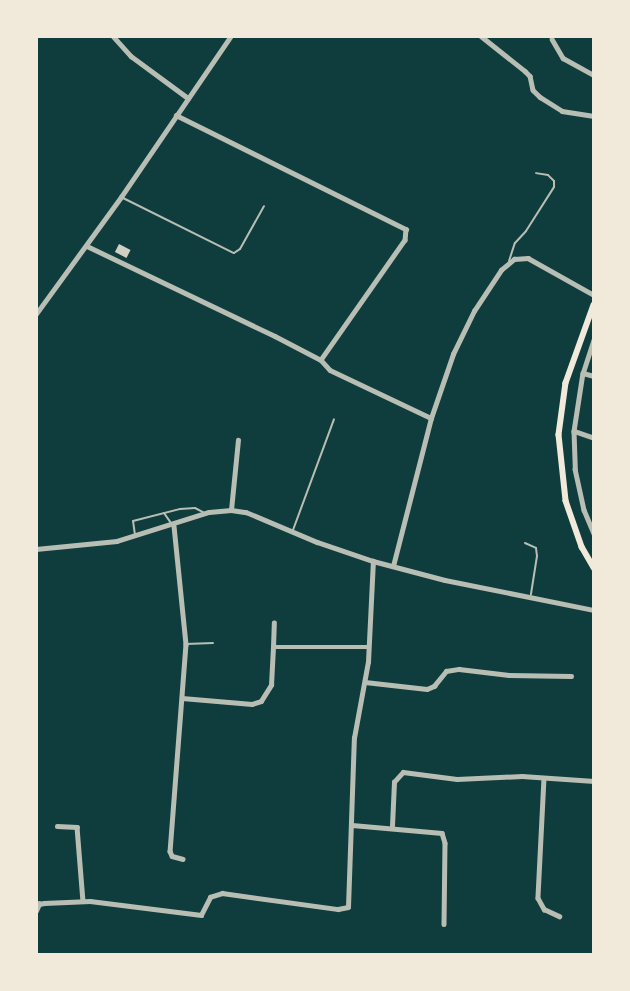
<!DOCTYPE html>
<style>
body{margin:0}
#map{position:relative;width:630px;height:991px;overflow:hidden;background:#0f3d3e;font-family:"Fira Sans",sans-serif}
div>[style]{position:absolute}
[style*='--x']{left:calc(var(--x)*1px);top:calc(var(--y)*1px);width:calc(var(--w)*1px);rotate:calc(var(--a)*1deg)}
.building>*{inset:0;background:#cfcfc3;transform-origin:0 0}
.service>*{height:2px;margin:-1px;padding:0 1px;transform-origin:1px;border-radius:1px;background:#b8beb3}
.minor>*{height:4.5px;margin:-2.25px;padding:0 2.25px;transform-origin:2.25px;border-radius:2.25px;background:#b8beb3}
.secondary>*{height:5.5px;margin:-2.75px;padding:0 2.75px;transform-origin:2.75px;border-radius:2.75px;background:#f1e9da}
span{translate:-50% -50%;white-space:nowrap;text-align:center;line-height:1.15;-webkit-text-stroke:4px #f1e9da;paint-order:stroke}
.frame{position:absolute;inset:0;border:38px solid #f1e9da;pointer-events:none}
</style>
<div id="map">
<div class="building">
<div style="left:119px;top:244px;width:13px;height:9px;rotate:27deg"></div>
</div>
<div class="service">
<div style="--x:121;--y:197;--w:126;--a:26.4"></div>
<div style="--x:234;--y:253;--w:7;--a:-34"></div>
<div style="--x:240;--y:249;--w:49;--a:-60.8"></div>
<div style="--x:509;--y:261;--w:19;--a:-72"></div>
<div style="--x:515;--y:243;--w:16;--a:-47"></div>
<div style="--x:526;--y:231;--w:52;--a:-57.5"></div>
<div style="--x:554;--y:187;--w:6;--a:-90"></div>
<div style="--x:554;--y:181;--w:8;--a:-135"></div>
<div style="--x:548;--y:175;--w:12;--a:-171"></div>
<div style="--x:164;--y:513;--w:12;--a:55"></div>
<div style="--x:293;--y:530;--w:118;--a:-69.7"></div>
<div style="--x:135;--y:535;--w:14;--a:-98"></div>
<div style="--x:133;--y:521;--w:49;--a:-14.3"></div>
<div style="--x:180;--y:509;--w:15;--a:-4"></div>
<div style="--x:195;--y:508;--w:9;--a:27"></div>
<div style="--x:525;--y:543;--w:12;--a:24"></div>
<div style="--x:536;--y:548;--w:8;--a:83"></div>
<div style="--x:537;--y:556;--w:39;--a:99"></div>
<div style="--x:186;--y:644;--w:27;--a:-2"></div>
</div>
<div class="minor">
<div style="--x:113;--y:36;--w:27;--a:48"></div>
<div style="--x:131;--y:56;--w:71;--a:36.4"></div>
<div style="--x:481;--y:36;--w:56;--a:38.5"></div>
<div style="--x:525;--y:71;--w:7;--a:45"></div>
<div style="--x:530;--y:76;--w:14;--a:78"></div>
<div style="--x:533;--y:90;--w:10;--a:45"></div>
<div style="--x:540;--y:97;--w:26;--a:32"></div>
<div style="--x:562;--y:111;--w:32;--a:9"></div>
<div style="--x:552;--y:39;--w:22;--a:60"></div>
<div style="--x:563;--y:58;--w:35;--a:29"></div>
<div style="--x:176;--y:115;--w:257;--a:26.4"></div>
<div style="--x:406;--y:229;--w:11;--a:95"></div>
<div style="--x:405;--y:240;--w:146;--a:125"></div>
<div style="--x:87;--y:246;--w:208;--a:25.6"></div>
<div style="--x:275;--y:336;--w:52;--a:27.6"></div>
<div style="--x:321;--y:360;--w:13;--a:48"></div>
<div style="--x:330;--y:370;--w:112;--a:25.4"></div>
<div style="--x:36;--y:314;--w:145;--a:-54"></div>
<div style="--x:121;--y:197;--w:195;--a:-55.7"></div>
<div style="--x:594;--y:340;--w:35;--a:108"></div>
<div style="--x:583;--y:373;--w:59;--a:98.8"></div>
<div style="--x:574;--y:431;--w:38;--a:88"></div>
<div style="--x:575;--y:469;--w:42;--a:77.6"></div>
<div style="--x:584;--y:510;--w:26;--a:67"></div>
<div style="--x:583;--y:373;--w:11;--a:15"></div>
<div style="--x:574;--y:431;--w:21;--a:19"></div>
<div style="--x:231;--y:510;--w:70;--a:-84.3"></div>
<div style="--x:174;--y:526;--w:119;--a:84.2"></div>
<div style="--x:186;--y:644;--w:208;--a:94.4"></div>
<div style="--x:170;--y:851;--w:5;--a:68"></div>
<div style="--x:172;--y:856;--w:11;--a:15"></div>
<div style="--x:36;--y:549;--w:81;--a:-5.6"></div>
<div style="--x:117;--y:541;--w:96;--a:-17.5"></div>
<div style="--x:209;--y:512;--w:22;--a:-5"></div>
<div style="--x:231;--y:510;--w:15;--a:8"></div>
<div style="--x:246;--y:512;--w:77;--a:22.9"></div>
<div style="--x:317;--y:542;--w:59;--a:18.7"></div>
<div style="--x:373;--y:561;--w:74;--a:14.8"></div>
<div style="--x:445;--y:580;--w:152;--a:11.4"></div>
<div style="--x:393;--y:566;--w:153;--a:-75.6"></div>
<div style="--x:431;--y:418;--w:68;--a:-71"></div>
<div style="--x:453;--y:354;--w:48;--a:-64"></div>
<div style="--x:474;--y:311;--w:49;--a:-56.6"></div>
<div style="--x:501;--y:270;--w:17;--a:-40"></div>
<div style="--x:514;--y:259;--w:14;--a:-4"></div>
<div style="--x:528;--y:258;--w:76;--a:29.3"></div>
<div style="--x:273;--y:647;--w:24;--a:-88"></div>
<div style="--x:365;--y:682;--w:62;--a:6.4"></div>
<div style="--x:427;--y:689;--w:8;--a:-23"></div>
<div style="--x:434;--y:686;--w:19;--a:-51"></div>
<div style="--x:446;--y:671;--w:13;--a:-9"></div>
<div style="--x:459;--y:669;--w:50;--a:6.8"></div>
<div style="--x:509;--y:675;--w:62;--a:0.9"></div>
<div style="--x:182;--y:698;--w:70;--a:4.9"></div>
<div style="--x:252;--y:704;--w:9;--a:-18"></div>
<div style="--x:261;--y:701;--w:19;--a:-58"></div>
<div style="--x:271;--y:685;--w:38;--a:-87"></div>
<div style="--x:273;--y:647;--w:96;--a:0"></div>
<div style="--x:544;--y:778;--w:120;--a:92.9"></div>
<div style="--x:538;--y:898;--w:13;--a:61"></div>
<div style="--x:544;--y:909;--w:17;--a:25"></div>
<div style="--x:352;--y:825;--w:90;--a:5.1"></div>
<div style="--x:442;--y:833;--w:10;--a:73"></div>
<div style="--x:445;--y:843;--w:81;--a:90.7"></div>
<div style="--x:57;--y:826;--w:20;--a:3"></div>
<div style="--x:77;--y:827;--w:74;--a:85.4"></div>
<div style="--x:392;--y:826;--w:44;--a:-87.4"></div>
<div style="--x:394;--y:782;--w:13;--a:-48"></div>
<div style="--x:403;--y:772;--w:54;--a:7.4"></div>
<div style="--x:457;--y:779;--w:65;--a:-2.6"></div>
<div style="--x:522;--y:776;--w:72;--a:4"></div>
<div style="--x:36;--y:911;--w:8;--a:-67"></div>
<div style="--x:39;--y:904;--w:5;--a:-11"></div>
<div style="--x:44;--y:903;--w:46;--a:-2.5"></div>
<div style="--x:90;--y:901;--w:112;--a:7.2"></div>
<div style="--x:201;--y:915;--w:20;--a:-63"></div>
<div style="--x:210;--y:897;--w:13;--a:-18"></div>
<div style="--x:222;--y:893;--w:117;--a:7.9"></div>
<div style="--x:338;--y:909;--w:10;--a:-11"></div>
<div style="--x:348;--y:907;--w:169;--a:-88"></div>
<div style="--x:354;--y:738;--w:77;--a:-79.6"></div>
<div style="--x:368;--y:662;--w:101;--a:-87.2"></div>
</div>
<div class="secondary">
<div style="--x:594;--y:305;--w:83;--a:109.7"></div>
<div style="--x:566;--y:383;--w:52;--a:97.7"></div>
<div style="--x:559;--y:435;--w:66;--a:83.9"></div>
<div style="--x:566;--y:501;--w:49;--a:70.8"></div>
<div style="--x:582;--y:547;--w:24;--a:60"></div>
</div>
<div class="frame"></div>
</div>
